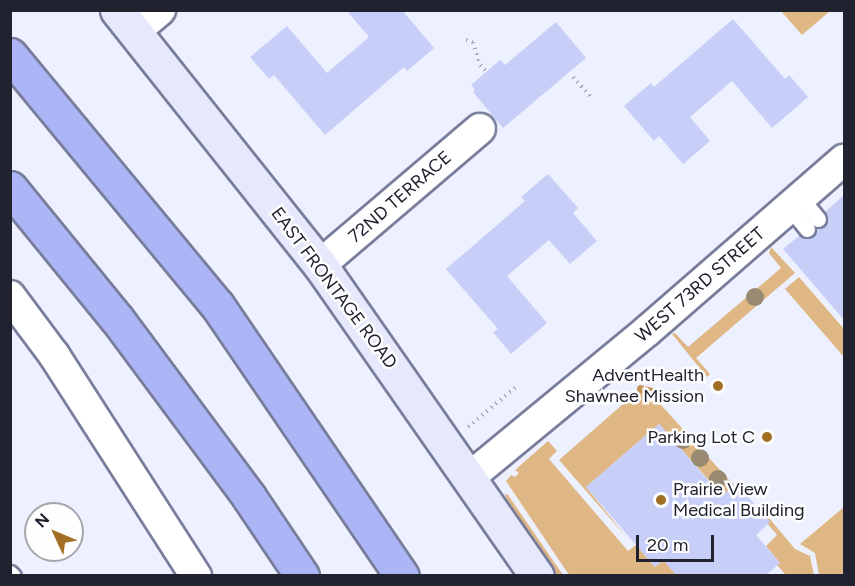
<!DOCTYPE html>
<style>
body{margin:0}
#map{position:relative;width:855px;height:586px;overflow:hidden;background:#edf0fe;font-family:Figtree,sans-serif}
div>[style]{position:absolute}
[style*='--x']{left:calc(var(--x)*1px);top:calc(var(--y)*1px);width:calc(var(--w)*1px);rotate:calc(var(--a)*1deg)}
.green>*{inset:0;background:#deb784}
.stream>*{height:8px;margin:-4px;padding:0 4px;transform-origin:4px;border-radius:4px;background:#c39556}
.building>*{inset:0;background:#c7cff8}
.path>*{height:4px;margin-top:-2px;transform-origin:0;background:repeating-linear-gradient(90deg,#aaadba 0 1.5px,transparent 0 6px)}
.roads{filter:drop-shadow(2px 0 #787d9b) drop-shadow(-2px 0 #787d9b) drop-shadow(0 2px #787d9b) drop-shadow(0 -2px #787d9b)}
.lane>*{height:15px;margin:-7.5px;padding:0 7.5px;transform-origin:7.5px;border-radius:7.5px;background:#fff}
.street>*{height:30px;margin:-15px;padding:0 15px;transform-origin:15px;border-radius:15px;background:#fff}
.secondary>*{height:33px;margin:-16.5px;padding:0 16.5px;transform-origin:16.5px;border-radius:16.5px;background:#e6e9fc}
.highway>*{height:33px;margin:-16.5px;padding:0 16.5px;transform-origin:16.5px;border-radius:16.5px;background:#acb6f6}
.trees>*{width:18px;height:18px;margin:-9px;border-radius:50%;background:#988972}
.dots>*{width:16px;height:16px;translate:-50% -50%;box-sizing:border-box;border:3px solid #fefefe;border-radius:50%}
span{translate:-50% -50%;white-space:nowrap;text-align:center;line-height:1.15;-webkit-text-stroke:5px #fefefe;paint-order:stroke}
.street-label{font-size:18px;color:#20222f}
.poi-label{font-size:18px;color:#20222f}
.right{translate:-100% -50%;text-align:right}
.left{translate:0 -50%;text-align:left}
.frame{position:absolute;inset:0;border:12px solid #20222f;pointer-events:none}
.north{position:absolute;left:24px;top:502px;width:60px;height:60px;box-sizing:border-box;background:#fefefe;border:2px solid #a5a6ab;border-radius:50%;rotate:314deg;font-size:16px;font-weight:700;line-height:24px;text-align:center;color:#20222f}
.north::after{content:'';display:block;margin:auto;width:21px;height:27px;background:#a06f24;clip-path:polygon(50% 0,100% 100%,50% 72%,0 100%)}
.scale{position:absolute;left:636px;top:535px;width:78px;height:27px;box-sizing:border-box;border:3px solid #20222f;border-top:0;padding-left:8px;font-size:18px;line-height:21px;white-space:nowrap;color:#20222f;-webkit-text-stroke:4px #fefefe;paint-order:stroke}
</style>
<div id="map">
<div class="green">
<div style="clip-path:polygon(781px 11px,830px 11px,802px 35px)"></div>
<div style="clip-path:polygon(771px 247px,795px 273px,696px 358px,710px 374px,707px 377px,672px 334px,675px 333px,688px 347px,781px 268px,769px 253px)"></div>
<div style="clip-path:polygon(799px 277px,844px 329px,844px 357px,785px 289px)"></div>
<div style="clip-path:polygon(638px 391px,651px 394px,740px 492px,728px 502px,659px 424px,586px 487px,629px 540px,559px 460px)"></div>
<div style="clip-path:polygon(548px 441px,557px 451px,549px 459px,628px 551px,636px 545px,655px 567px,663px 560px,677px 575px,569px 575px,506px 481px,511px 475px,515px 477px,519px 473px,515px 470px)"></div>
<div style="clip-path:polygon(505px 493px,508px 495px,563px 575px,555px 575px,507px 501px)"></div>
<div style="clip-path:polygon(844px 507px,844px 572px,841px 575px,819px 575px,815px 553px,800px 544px)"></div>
<div style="clip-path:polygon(764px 512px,795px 549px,810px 556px,814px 575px,786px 575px,777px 565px,780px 563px,766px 546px,777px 535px,761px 516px)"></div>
</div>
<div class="stream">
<div style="--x:641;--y:389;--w:11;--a:15"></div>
</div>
<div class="building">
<div style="clip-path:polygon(346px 10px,402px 10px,434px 48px,407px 71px,404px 67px,325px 135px,274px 75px,269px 79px,250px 57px,287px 26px,327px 73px,369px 37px)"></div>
<div style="clip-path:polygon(733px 19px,785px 79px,789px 75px,808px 97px,772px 128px,732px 81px,690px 117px,710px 141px,683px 164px,659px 136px,654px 141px,624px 106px,651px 83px,654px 87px)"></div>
<div style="clip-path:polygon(556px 22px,586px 58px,503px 128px,473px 92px,475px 90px,471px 85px,500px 60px,505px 65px)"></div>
<div style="clip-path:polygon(548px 174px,578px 208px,573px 213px,597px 241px,570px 264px,549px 240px,507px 276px,547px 323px,511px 354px,493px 332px,498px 329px,446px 269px,525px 201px,521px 197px)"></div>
<div style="clip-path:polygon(844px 195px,844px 320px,783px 249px,800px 235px,808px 239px,814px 236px,817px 228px,827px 223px,825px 212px)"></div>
<div style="clip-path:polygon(659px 424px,722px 496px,736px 483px,770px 522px,756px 535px,780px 563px,765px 576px,677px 576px,663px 560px,655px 567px,586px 487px)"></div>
</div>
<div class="path">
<div style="--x:466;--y:40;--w:7;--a:16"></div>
<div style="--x:473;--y:42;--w:24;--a:73"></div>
<div style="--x:480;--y:65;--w:8;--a:45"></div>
<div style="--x:573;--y:77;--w:27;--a:48"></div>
<div style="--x:468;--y:427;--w:64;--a:-39.9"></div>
</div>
<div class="roads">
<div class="lane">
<div style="--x:801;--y:198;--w:27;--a:51"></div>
<div style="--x:790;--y:208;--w:27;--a:51"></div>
<div style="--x:10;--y:573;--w:4;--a:45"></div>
</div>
<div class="street">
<div style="--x:135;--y:31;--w:33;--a:-40"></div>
<div style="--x:320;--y:265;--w:210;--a:-40.4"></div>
<div style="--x:10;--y:296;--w:74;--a:53.3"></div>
<div style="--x:54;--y:355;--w:263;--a:57.3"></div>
<div style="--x:470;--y:477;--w:229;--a:-39.5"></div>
<div style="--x:647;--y:331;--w:261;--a:-41"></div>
</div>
<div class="secondary">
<div style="--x:117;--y:10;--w:326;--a:51.5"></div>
<div style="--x:320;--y:265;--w:379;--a:55.1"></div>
</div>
<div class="highway">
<div style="--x:10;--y:55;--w:325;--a:50.4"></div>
<div style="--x:217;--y:305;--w:328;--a:55.7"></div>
<div style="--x:10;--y:188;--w:169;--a:50.8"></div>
<div style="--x:117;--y:319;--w:222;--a:53.4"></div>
<div style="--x:249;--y:497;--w:95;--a:56.1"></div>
</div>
</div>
<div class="trees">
<div style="left:755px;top:297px"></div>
<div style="left:683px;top:440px"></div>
<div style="left:700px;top:458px"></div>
<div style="left:718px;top:479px"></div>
</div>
<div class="dots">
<div style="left:718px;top:386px;background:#a06f24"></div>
<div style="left:767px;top:437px;background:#a06f24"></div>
<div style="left:661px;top:500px;background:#a06f24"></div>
</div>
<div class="street-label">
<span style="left:400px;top:197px;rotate:-41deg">72ND TERRACE</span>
<span style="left:700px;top:285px;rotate:-41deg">WEST 73RD STREET</span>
<span style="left:334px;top:288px;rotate:53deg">EAST FRONTAGE ROAD</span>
</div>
<div class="poi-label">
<span class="right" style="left:704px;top:386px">AdventHealth<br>Shawnee Mission</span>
<span class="right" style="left:755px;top:437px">Parking Lot C</span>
<span class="left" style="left:673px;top:500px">Prairie View<br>Medical Building</span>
</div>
<div class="frame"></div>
<div class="north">N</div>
<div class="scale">20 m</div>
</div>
